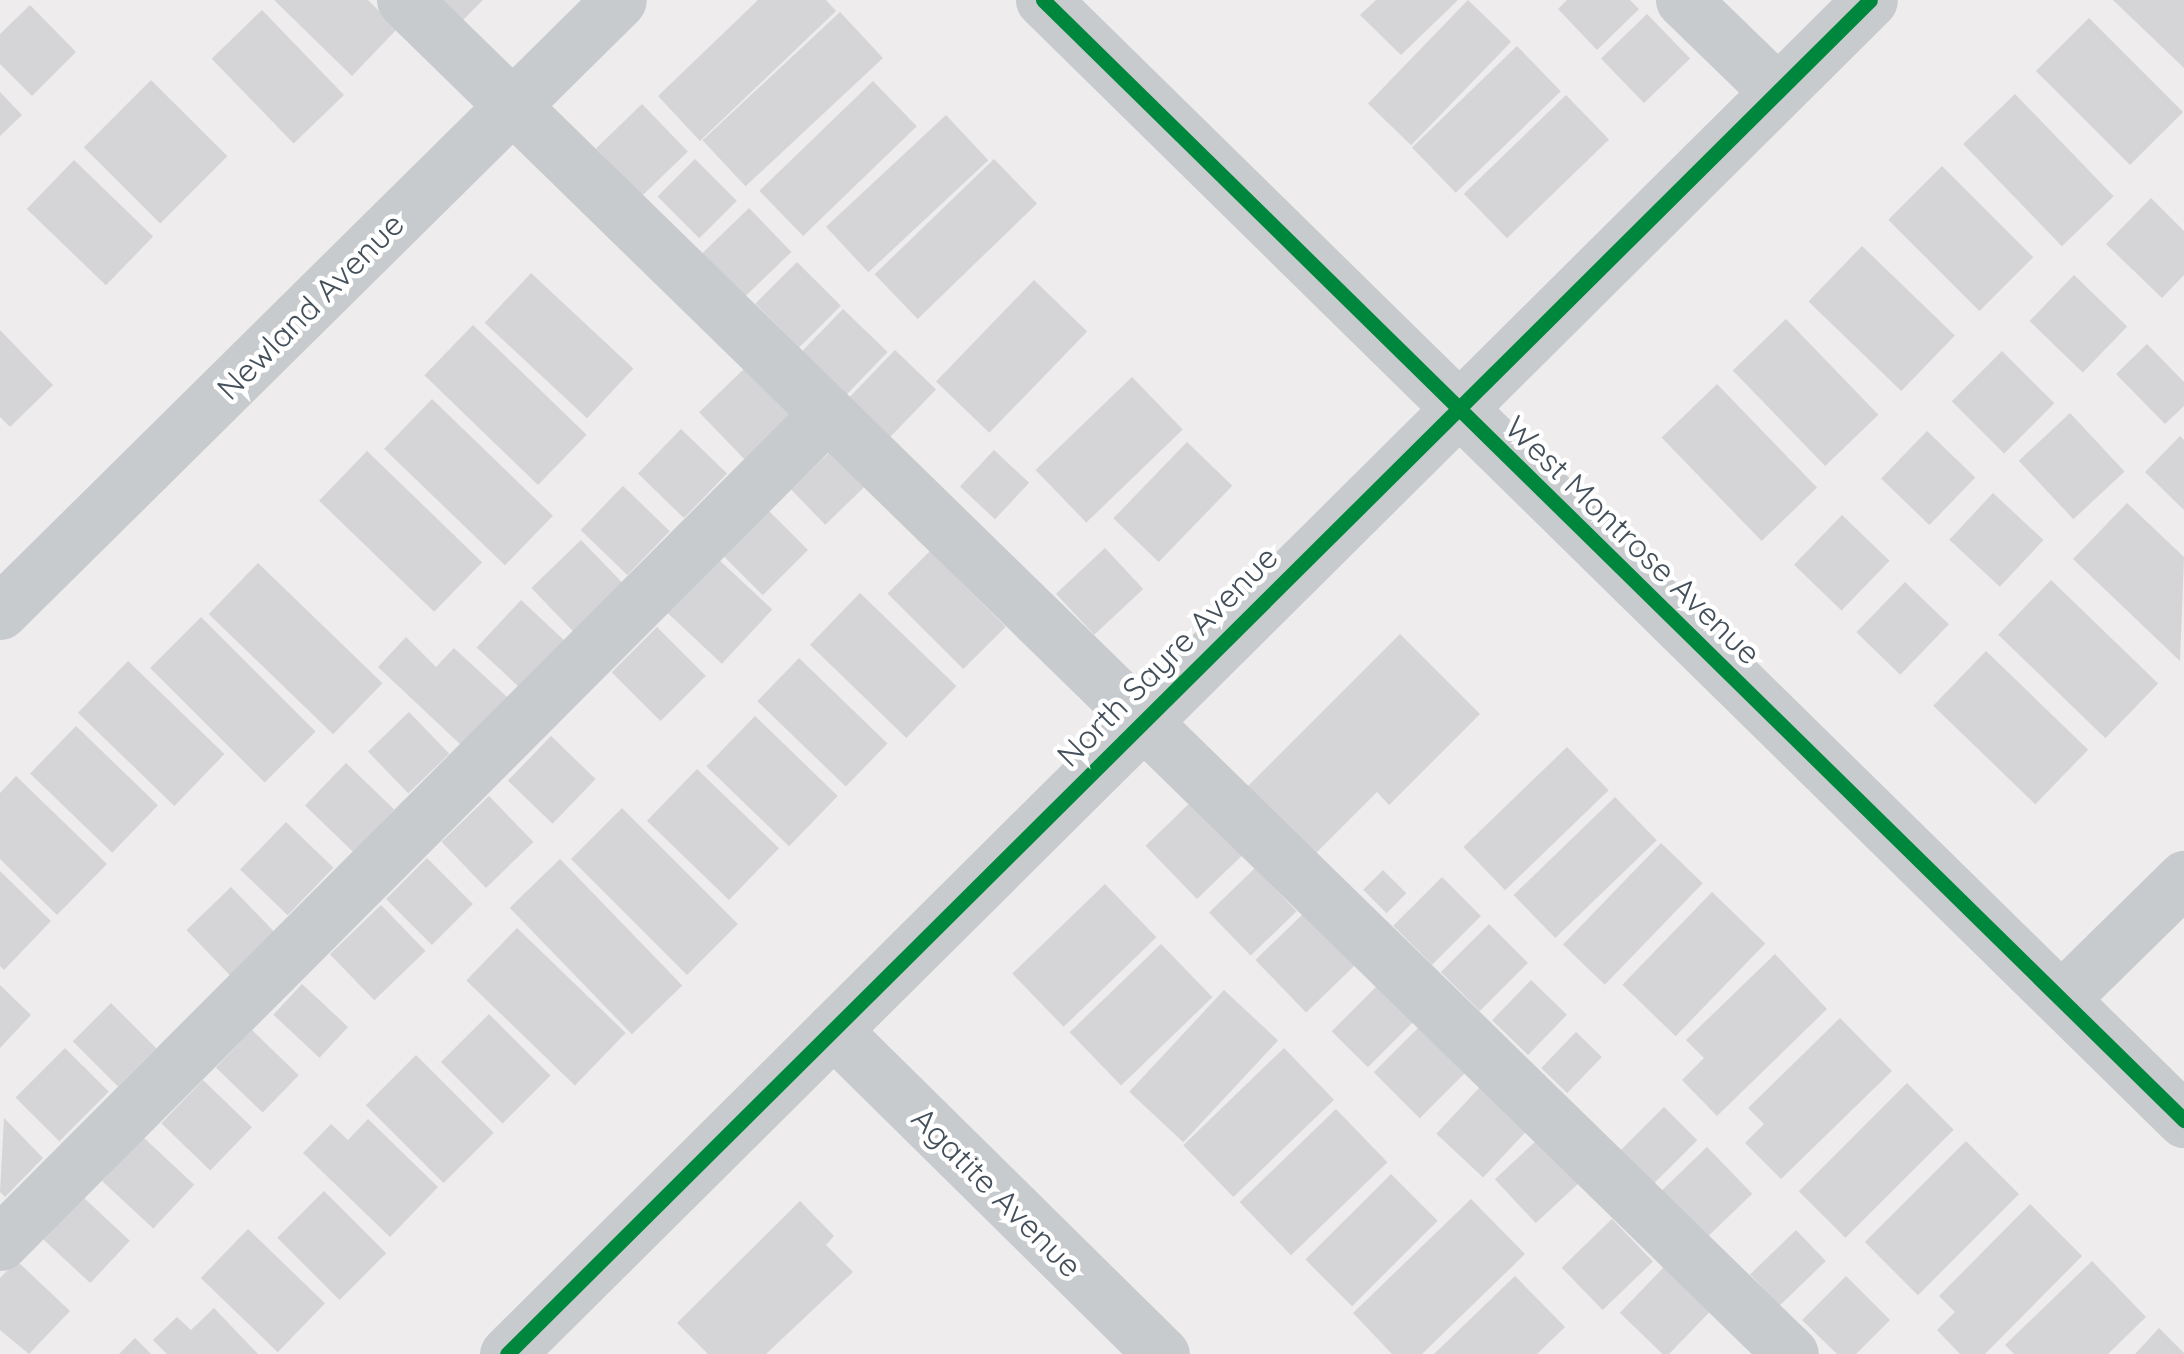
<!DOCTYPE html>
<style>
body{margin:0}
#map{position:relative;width:2184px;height:1354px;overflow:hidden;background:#eeecec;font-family:Quicksand,sans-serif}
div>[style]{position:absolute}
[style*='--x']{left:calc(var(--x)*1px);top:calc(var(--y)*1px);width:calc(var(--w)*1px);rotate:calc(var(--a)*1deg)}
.building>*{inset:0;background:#d5d4d7;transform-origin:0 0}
.minor>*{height:55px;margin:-27.5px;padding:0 27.5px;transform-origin:27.5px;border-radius:27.5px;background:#c8cbcd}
.cycleway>*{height:15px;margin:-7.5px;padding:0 7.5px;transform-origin:7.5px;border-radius:7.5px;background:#00873e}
span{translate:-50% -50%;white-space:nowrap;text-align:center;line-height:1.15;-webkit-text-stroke:9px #fff;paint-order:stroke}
.street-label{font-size:32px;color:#434f5a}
</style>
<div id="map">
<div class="building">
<div style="clip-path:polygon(274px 0,368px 0,397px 29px,352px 76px)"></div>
<div style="clip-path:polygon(441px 0,483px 0,462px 21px)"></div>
<div style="clip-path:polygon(758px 0,826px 0,836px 11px,700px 141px,658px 96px)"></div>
<div style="clip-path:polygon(1376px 0,1458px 0,1401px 55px,1360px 15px)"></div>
<div style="left:1468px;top:0;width:60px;height:144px;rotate:44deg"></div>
<div style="clip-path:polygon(1567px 0,1630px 0,1639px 9px,1597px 50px,1558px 9px)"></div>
<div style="clip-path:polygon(2113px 0,2184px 0,2184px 68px)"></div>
<div style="clip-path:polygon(30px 5px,76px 52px,32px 96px,0 64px,0 34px)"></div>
<div style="left:262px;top:10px;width:118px;height:70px;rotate:46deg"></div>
<div style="left:840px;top:12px;width:63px;height:188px;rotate:47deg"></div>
<div style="left:1647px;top:14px;width:62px;height:64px;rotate:46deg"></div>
<div style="left:2089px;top:18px;width:133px;height:75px;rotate:45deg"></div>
<div style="left:1517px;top:46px;width:63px;height:146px;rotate:46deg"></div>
<div style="left:151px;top:80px;width:108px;height:95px;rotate:45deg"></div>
<div style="left:873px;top:81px;width:63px;height:158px;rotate:46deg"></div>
<div style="clip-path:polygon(0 92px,22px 115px,0 136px)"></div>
<div style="left:2015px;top:94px;width:142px;height:72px;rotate:46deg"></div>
<div style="left:1566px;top:95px;width:62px;height:142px;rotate:46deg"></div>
<div style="left:642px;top:104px;width:66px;height:64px;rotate:46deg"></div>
<div style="left:946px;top:115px;width:62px;height:164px;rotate:47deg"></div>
<div style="left:695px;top:159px;width:59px;height:53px;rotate:45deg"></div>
<div style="left:994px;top:159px;width:62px;height:166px;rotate:46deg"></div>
<div style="left:74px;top:160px;width:110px;height:68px;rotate:44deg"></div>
<div style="left:1942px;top:166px;width:129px;height:76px;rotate:45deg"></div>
<div style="clip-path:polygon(2151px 198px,2184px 231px,2184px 275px,2162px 298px,2106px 244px)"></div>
<div style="left:749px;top:208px;width:61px;height:65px;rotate:46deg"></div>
<div style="left:1862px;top:246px;width:129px;height:77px;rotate:44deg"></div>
<div style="left:797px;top:262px;width:62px;height:59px;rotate:45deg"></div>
<div style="left:531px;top:273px;width:140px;height:68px;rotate:43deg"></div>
<div style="left:2074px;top:275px;width:74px;height:64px;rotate:44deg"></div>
<div style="left:1034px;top:280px;width:74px;height:141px;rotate:44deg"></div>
<div style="left:843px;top:309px;width:62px;height:62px;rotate:44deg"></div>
<div style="left:1786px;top:319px;width:133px;height:74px;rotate:46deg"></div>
<div style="left:473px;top:325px;width:158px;height:70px;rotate:44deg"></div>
<div style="clip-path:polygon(0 330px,53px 385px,10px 427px,0 417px)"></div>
<div style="clip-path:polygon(2147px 344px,2184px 382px,2184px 406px,2165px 424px,2116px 374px)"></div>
<div style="left:895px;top:350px;width:57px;height:74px;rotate:44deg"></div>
<div style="left:2002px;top:351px;width:74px;height:71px;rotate:45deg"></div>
<div style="left:748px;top:365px;width:72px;height:68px;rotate:46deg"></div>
<div style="left:1132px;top:377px;width:73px;height:134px;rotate:46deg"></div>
<div style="left:1717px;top:384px;width:144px;height:77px;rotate:46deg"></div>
<div style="left:432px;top:399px;width:168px;height:69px;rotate:44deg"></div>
<div style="left:2070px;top:413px;width:80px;height:70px;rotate:47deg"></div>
<div style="left:681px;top:429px;width:64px;height:62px;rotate:44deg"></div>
<div style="left:1927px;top:431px;width:67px;height:66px;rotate:44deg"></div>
<div style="clip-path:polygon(2180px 436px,2184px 440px,2184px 510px,2145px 472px)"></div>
<div style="left:1187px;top:442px;width:63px;height:106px;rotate:44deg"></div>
<div style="left:994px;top:450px;width:48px;height:50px;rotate:43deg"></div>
<div style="left:367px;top:451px;width:160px;height:69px;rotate:44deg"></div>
<div style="left:830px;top:452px;width:49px;height:54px;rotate:46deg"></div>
<div style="left:623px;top:486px;width:65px;height:61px;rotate:44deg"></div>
<div style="left:1993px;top:493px;width:69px;height:64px;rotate:43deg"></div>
<div style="clip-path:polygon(2127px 503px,2184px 557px,2180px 661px,2073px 559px)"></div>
<div style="left:767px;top:509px;width:58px;height:64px;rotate:45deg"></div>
<div style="left:1842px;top:515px;width:66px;height:69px;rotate:44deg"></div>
<div style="left:581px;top:540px;width:66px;height:69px;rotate:46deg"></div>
<div style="left:1105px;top:548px;width:56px;height:67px;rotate:47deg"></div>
<div style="left:930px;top:551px;width:107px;height:60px;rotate:45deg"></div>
<div style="left:716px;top:557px;width:77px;height:74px;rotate:43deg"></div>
<div style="left:258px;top:563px;width:173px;height:71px;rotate:44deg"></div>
<div style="left:2051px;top:580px;width:149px;height:76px;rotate:44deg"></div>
<div style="left:1905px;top:582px;width:61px;height:70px;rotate:44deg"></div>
<div style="left:860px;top:593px;width:134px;height:72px;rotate:44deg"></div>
<div style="left:521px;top:600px;width:59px;height:65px;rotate:43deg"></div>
<div style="left:201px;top:617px;width:162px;height:72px;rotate:45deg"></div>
<div style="left:657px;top:627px;width:69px;height:64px;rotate:45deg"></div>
<div style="clip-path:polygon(1400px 634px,1480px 714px,1389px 805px,1377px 792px,1311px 858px,1243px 791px)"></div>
<div style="clip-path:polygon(406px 637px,436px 667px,454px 648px,507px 697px,461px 745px,378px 667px)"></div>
<div style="left:1986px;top:651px;width:142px;height:76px;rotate:44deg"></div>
<div style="left:799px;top:658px;width:123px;height:60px;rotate:44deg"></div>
<div style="left:128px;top:661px;width:134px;height:72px;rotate:44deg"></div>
<div style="left:409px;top:712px;width:58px;height:57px;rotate:46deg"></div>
<div style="left:755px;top:716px;width:115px;height:70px;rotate:44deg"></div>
<div style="left:76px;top:726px;width:114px;height:66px;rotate:44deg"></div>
<div style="left:551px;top:736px;width:62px;height:62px;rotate:44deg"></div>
<div style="left:1567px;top:747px;width:60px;height:144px;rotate:46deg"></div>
<div style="left:346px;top:763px;width:67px;height:59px;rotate:44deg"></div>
<div style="left:697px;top:769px;width:114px;height:72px;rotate:44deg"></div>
<div style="clip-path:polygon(16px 776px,107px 864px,57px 915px,0 859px,0 793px)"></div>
<div style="left:489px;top:796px;width:64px;height:66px;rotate:46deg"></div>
<div style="left:1615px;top:797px;width:60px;height:141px;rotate:46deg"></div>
<div style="left:1193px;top:800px;width:74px;height:66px;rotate:46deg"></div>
<div style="left:622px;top:808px;width:164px;height:72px;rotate:45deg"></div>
<div style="left:286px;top:822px;width:66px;height:66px;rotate:44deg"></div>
<div style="left:1661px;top:843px;width:58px;height:141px;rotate:44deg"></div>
<div style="left:427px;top:858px;width:65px;height:58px;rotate:45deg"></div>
<div style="left:560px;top:859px;width:176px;height:70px;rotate:46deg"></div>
<div style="left:1255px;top:868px;width:60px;height:64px;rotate:46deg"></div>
<div style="left:1383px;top:870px;width:33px;height:28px;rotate:45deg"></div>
<div style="clip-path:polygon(0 871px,51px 921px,4px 970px,0 966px)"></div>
<div style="left:1442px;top:877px;width:55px;height:69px;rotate:45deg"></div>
<div style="left:1105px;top:884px;width:74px;height:129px;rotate:46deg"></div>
<div style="left:231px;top:887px;width:63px;height:62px;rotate:46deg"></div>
<div style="left:1712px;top:892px;width:74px;height:129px;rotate:44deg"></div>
<div style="left:381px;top:905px;width:64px;height:71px;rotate:46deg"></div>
<div style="left:1305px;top:912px;width:73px;height:69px;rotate:46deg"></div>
<div style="left:1489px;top:924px;width:55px;height:68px;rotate:45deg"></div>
<div style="left:517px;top:928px;width:151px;height:73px;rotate:44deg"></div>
<div style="left:1161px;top:944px;width:74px;height:127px;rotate:46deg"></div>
<div style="clip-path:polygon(1775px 954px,1827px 1009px,1717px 1116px,1682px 1080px,1704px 1058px,1686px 1040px)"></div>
<div style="left:1531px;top:980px;width:50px;height:56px;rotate:44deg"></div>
<div style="left:302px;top:984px;width:63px;height:42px;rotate:43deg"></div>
<div style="clip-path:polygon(0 985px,31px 1015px,0 1048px)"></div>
<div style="left:1377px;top:986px;width:51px;height:64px;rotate:45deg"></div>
<div style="left:1224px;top:990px;width:74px;height:139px;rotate:43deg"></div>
<div style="left:111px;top:1003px;width:64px;height:54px;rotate:45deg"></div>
<div style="left:489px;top:1014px;width:87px;height:68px;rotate:45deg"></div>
<div style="clip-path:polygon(1840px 1018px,1892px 1071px,1781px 1179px,1745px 1143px,1764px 1124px,1748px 1108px)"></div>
<div style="left:1419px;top:1027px;width:65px;height:64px;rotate:45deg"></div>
<div style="left:252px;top:1030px;width:65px;height:52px;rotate:44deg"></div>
<div style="left:1576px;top:1032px;width:36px;height:50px;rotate:44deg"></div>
<div style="left:65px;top:1048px;width:62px;height:70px;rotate:45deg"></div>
<div style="left:1284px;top:1048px;width:72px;height:140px;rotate:46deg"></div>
<div style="left:416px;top:1055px;width:110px;height:71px;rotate:45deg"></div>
<div style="left:203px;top:1080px;width:68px;height:60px;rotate:44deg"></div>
<div style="left:1907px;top:1083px;width:66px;height:153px;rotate:45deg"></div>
<div style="left:1480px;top:1087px;width:64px;height:64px;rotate:43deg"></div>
<div style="left:1664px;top:1107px;width:47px;height:62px;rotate:45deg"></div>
<div style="left:1336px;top:1109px;width:74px;height:134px;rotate:46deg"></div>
<div style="clip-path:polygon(4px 1118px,43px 1158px,5px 1197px,0 1192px)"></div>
<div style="clip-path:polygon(368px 1119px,438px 1187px,390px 1237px,303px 1153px,331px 1124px,348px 1140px)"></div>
<div style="left:143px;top:1137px;width:70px;height:60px;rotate:43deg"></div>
<div style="left:1538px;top:1139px;width:60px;height:59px;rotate:47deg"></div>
<div style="left:1966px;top:1141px;width:75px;height:143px;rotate:45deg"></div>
<div style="left:1707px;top:1147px;width:65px;height:66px;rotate:46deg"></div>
<div style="left:1391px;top:1174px;width:66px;height:121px;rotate:45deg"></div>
<div style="left:324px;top:1191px;width:88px;height:66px;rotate:45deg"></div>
<div style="left:83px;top:1197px;width:64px;height:58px;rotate:43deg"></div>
<div style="clip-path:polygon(1471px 1199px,1525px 1254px,1422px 1354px,1392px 1354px,1353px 1313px)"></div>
<div style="clip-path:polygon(800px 1201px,834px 1236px,826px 1245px,853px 1272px,766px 1354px,708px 1354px,677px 1323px)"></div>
<div style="clip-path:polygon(2030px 1204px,2082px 1256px,1985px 1354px,1960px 1354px,1937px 1330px,1955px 1312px,1939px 1296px)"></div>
<div style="left:1612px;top:1219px;width:59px;height:70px;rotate:46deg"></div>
<div style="left:248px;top:1229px;width:107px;height:68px;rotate:44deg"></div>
<div style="left:1796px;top:1230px;width:43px;height:64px;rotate:46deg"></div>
<div style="clip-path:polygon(17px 1261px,70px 1311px,29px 1354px,0 1330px,0 1278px)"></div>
<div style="clip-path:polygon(2092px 1261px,2146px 1317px,2108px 1354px,2014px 1354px,2005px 1345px)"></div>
<div style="left:1665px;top:1266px;width:64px;height:65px;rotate:44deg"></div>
<div style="clip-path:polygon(1515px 1276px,1565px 1327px,1537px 1354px,1434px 1354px)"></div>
<div style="clip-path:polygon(1846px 1276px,1890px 1320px,1856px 1354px,1837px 1354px,1802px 1320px)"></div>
<div style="clip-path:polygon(214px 1308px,258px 1354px,167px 1354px,153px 1340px,177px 1317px,191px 1330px)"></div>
<div style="clip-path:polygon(2159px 1328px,2184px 1353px,2184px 1354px,2135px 1354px)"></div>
<div style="clip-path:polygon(135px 1338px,151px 1354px,119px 1354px)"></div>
</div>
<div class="minor">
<div style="--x:404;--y:0;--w:1938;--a:44.31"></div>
<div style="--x:1043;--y:0;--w:1599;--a:44.47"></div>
<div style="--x:1683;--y:0;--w:131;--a:44.1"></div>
<div style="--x:0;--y:612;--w:870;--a:-44.67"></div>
<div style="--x:2061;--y:999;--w:173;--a:-44.5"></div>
<div style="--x:833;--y:1030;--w:462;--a:44.6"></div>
<div style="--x:0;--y:1243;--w:1172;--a:-45.07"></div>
<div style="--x:507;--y:1354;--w:1921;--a:-44.81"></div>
</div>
<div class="cycleway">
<div style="--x:1043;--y:0;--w:1599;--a:44.47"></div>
<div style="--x:507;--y:1354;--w:1921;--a:-44.81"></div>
</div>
<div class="street-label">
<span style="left:310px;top:306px;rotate:-45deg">Newland Avenue</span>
<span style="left:1633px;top:540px;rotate:44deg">West Montrose Avenue</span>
<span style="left:1167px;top:656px;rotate:-45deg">North Sayre Avenue</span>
<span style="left:997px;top:1192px;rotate:45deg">Agatite Avenue</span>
</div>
</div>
